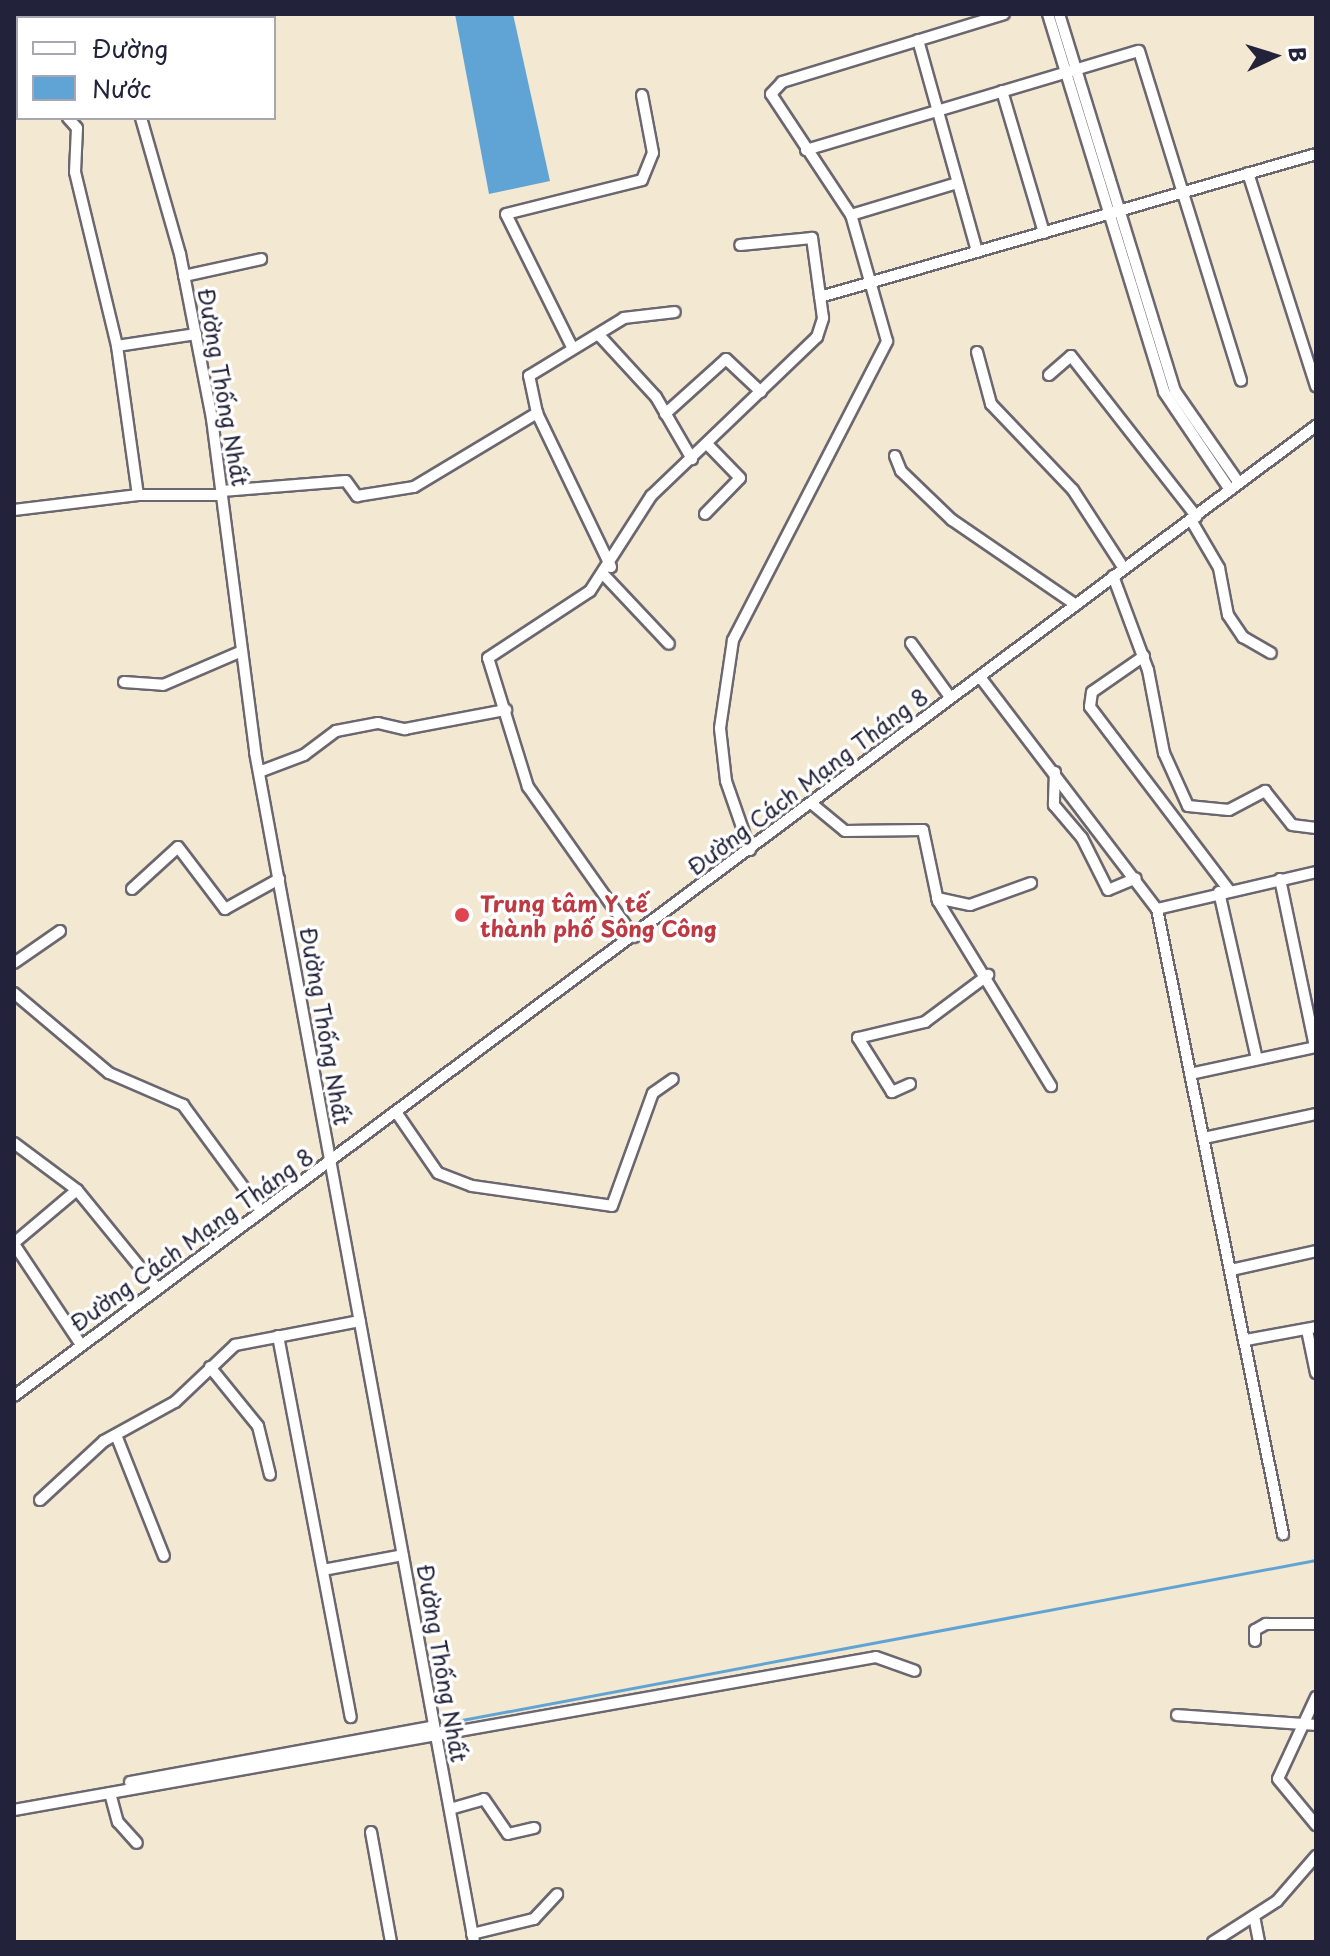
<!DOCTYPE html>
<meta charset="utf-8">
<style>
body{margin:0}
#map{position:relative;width:1330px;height:1956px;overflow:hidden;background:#f3e8d1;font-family:"Playpen Sans",sans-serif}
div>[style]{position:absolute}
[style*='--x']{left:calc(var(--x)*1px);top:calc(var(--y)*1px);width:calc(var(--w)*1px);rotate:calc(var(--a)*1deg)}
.water>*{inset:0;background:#60a4d5}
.stream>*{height:3px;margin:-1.5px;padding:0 1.5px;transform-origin:1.5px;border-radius:1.5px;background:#60a4d5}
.roads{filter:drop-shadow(2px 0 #6b6770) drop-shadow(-2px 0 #6b6770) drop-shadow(0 2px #6b6770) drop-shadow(0 -2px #6b6770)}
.minor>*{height:10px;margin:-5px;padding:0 5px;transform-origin:5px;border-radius:5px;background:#fff}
.dots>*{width:22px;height:22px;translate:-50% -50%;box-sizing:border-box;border:4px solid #fff;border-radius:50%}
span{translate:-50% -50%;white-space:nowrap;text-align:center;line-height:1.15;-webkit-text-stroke:7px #fff;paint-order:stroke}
.street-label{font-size:22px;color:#22223b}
.health-label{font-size:22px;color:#be3a42;font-weight:700}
.left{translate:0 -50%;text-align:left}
.frame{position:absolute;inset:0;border:16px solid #22223b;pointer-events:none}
.legend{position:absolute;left:16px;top:16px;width:260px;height:104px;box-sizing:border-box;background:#fff;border:2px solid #a7a7b1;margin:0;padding:10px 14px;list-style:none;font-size:24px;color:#22223b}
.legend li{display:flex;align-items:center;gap:16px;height:40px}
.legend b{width:40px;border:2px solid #a7a7b1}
.north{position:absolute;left:1234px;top:16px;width:80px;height:80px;-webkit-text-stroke:6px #fff;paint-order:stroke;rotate:86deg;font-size:22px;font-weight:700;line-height:32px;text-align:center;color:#22223b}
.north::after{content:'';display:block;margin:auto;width:28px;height:36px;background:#22223b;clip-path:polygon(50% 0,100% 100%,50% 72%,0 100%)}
</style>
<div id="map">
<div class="water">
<div style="clip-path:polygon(455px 14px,513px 14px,550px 181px,489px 194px)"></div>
</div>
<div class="stream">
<div style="--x:435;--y:1725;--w:896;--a:-10.61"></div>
</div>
<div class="roads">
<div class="minor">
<div style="--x:110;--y:14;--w:4;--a:76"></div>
<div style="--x:1048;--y:14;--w:395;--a:72.9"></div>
<div style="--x:1164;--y:392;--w:118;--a:56"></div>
<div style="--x:1059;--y:14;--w:394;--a:72.9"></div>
<div style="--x:1175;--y:391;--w:112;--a:55.2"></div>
<div style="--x:918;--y:40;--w:220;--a:74.4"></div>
<div style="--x:1002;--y:91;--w:148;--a:73.5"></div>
<div style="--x:68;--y:118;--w:13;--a:48"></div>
<div style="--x:77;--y:128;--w:44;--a:92.6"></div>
<div style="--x:75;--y:172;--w:179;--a:76.4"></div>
<div style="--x:117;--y:346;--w:150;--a:82"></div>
<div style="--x:141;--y:118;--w:141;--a:74"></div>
<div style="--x:180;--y:254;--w:168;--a:79"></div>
<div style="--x:212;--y:419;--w:336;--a:82.6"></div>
<div style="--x:255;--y:752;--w:1210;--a:79.57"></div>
<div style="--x:806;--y:150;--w:347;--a:-16.6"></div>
<div style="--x:1139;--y:51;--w:345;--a:72.8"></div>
<div style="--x:1248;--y:173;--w:224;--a:72.3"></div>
<div style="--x:851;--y:215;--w:111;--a:-16.8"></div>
<div style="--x:184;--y:276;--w:79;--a:-12.4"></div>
<div style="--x:820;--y:297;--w:516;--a:-16.08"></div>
<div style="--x:599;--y:335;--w:84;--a:47.4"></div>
<div style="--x:656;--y:397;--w:72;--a:59.9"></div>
<div style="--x:117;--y:346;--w:80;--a:-8.6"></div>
<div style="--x:572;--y:347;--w:148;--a:-116.4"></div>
<div style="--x:506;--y:214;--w:140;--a:-14"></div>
<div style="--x:642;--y:180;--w:29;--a:-68"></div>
<div style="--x:653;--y:153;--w:59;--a:-100.7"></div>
<div style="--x:977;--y:352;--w:54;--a:74.9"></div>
<div style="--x:991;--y:404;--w:119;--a:46.4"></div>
<div style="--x:1073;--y:490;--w:92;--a:57"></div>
<div style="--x:1049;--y:375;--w:29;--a:-41"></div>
<div style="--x:1071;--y:356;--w:204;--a:52"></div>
<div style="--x:665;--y:414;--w:82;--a:-42"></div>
<div style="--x:726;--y:359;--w:48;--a:43.3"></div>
<div style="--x:895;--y:456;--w:16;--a:68"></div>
<div style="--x:901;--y:471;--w:71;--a:43.9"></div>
<div style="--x:952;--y:520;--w:150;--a:34.4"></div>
<div style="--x:222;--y:491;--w:124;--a:-4.6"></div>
<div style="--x:346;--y:481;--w:19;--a:54"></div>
<div style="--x:357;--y:496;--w:58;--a:-9"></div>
<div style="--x:414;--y:487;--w:144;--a:-31"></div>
<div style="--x:14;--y:510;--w:125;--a:-6.9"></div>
<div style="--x:138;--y:495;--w:84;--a:0"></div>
<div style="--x:705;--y:514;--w:50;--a:-45.8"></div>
<div style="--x:740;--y:478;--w:47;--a:-134.1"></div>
<div style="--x:1191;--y:520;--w:56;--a:59.7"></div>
<div style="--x:1219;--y:568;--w:48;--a:79.2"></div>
<div style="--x:1228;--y:615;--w:27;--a:56"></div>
<div style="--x:1243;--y:637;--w:32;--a:30"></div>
<div style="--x:611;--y:567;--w:171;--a:-115.7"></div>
<div style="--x:537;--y:413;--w:38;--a:-102"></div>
<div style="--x:529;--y:376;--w:111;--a:-31.4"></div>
<div style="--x:624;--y:318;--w:51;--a:-6.7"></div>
<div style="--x:605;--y:576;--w:93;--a:46.7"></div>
<div style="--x:1113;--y:576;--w:100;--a:69.6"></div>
<div style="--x:1148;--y:670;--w:85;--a:79.1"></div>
<div style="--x:1164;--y:753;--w:58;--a:65.6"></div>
<div style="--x:1188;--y:806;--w:41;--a:5.6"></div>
<div style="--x:1229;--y:810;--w:41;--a:-27.8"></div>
<div style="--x:1265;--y:791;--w:43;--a:51.5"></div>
<div style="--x:1292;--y:825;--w:24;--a:7"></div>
<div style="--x:911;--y:643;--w:67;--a:54.2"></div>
<div style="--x:1144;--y:656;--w:63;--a:145.3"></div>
<div style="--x:1092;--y:692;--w:15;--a:98"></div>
<div style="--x:1090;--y:707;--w:230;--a:52.8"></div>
<div style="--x:980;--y:677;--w:292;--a:52.7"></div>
<div style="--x:1157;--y:909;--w:638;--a:78.6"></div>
<div style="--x:124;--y:682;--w:39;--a:4"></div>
<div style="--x:163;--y:685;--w:86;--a:-23.3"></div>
<div style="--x:259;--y:772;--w:48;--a:-20.7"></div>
<div style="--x:304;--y:755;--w:40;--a:-37"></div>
<div style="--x:336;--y:731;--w:43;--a:-10.8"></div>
<div style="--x:378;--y:723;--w:28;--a:13"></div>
<div style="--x:405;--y:729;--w:103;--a:-10.7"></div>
<div style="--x:1055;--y:772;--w:33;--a:92"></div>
<div style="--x:1054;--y:805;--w:43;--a:49.7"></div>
<div style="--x:1082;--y:838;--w:58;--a:63.4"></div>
<div style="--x:1108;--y:890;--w:30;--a:-23"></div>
<div style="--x:811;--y:803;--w:44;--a:39.5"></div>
<div style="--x:845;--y:831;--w:78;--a:-0.7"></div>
<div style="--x:923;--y:830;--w:73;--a:78.1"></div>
<div style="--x:938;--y:901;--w:217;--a:58.6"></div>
<div style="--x:750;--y:850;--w:73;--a:-109.2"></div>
<div style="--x:726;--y:781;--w:53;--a:-96.5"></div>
<div style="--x:720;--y:728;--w:89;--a:-81.6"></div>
<div style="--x:733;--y:640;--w:336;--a:-62.7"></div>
<div style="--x:887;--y:341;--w:131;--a:-105.9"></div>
<div style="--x:851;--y:215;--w:145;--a:-123.5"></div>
<div style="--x:771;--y:94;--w:16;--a:-47"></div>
<div style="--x:782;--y:82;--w:232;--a:-17"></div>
<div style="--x:1280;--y:879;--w:172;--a:78.2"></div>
<div style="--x:132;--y:889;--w:62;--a:-42.4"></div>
<div style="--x:178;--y:847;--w:78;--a:52.8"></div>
<div style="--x:225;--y:909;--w:62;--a:-29.1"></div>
<div style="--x:1219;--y:892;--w:171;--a:77.2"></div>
<div style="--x:937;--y:898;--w:34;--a:12"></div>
<div style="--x:970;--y:905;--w:65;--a:-19.8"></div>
<div style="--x:1157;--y:909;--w:163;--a:-13.1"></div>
<div style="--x:634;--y:937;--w:184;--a:-125.2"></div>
<div style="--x:528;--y:787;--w:135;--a:-107.2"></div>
<div style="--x:488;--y:658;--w:122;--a:-33.3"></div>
<div style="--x:590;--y:591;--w:113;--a:-57.3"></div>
<div style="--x:651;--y:496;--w:230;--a:-43.8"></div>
<div style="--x:817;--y:337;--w:20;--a:-72"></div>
<div style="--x:823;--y:318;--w:81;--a:-97.8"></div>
<div style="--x:812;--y:238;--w:72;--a:174.4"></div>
<div style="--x:14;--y:963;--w:56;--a:-34.8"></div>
<div style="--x:14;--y:993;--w:124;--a:40.1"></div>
<div style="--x:109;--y:1073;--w:81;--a:23.4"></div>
<div style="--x:183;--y:1105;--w:132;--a:53.7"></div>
<div style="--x:1190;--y:1074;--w:129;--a:-12.1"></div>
<div style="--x:910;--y:1084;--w:20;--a:156"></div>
<div style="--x:892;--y:1092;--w:64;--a:-122.2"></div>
<div style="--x:858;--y:1038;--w:69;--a:-13.4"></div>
<div style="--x:925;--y:1022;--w:79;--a:-36.7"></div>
<div style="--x:396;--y:1112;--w:74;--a:55.5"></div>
<div style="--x:438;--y:1173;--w:36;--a:21"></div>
<div style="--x:472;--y:1186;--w:141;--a:8.1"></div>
<div style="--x:612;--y:1206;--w:120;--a:-70.1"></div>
<div style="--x:653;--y:1093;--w:24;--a:-35"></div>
<div style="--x:1204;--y:1138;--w:115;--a:-12.1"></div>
<div style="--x:14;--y:1143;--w:79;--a:36.7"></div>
<div style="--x:77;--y:1190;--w:127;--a:50.8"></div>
<div style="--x:14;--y:1243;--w:82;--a:-40.1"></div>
<div style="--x:14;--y:1244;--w:121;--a:56.4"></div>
<div style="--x:1231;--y:1270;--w:87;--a:-12.6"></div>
<div style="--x:1307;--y:1330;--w:44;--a:78.2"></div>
<div style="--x:278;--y:1336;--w:388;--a:79.2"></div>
<div style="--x:1246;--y:1340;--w:71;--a:-10.5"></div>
<div style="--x:210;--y:1367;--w:76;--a:50.9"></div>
<div style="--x:258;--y:1426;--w:50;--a:76.2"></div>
<div style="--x:14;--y:1396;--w:1624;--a:-36.69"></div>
<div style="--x:116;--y:1435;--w:130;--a:68.4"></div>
<div style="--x:40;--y:1500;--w:87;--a:-42.7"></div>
<div style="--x:104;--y:1441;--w:81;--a:-28.8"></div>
<div style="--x:175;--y:1402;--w:83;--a:-43.5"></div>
<div style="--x:235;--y:1345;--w:127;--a:-10.9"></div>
<div style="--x:323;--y:1570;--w:81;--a:-10.6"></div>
<div style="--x:1255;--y:1641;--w:11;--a:-90"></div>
<div style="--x:1255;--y:1630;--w:13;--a:-29"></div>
<div style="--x:1266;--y:1624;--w:50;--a:0"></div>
<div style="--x:1316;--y:1697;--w:90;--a:114.9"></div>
<div style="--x:1278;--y:1779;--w:60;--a:50.4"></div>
<div style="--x:1177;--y:1715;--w:139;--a:4.1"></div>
<div style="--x:130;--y:1782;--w:309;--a:-10.4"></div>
<div style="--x:110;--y:1793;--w:30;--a:75"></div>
<div style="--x:118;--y:1822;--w:28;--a:48"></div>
<div style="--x:450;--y:1809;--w:35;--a:-16"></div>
<div style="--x:484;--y:1799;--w:42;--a:55.6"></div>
<div style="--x:508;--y:1834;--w:27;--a:-13"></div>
<div style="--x:14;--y:1810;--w:875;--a:-10.06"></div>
<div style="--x:876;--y:1657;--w:41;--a:19.7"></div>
<div style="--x:371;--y:1832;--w:112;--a:79.7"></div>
<div style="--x:1254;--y:1916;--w:26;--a:79"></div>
<div style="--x:472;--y:1934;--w:64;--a:-13.6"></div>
<div style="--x:534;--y:1919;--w:34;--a:-47"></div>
<div style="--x:1213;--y:1942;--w:76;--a:-32.6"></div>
<div style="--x:1277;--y:1901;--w:60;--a:-49.1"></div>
</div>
</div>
<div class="dots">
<div style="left:462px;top:915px;background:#e0444e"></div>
</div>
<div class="street-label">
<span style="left:224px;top:387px;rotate:80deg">Đường Thống Nhất</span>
<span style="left:807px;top:781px;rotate:-37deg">Đường Cách Mạng Tháng 8</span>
<span style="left:326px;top:1026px;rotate:80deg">Đường Thống Nhất</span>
<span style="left:191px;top:1239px;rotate:-36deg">Đường Cách Mạng Tháng 8</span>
<span style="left:443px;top:1663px;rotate:80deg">Đường Thống Nhất</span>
</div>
<div class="health-label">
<span class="left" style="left:480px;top:915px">Trung tâm Y tế<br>thành phố Sông Công</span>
</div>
<div class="frame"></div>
<ul class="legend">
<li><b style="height:10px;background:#fff"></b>Đường</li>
<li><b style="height:22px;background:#60a4d5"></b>Nước</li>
</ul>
<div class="north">B</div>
</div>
